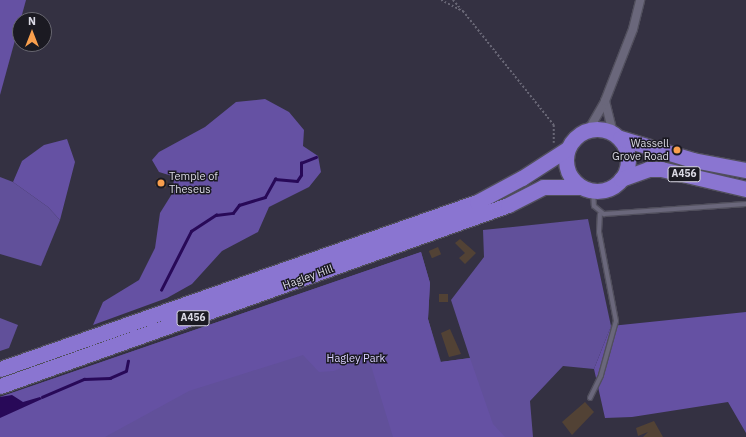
<!DOCTYPE html>
<style>
body{margin:0}
#map{position:relative;width:746px;height:437px;overflow:hidden;background:#343142;font-family:"IBM Plex Sans",sans-serif}
div>[style]{position:absolute}
[style*='--x']{left:calc(var(--x)*1px);top:calc(var(--y)*1px);width:calc(var(--w)*1px);rotate:calc(var(--a)*1deg)}
.green>*{inset:0;background:#61509a}
.forest>*{inset:0;background:#6551a3}
.water>*{inset:0;background:#280958}
.stream>*{height:2.5px;margin:-1.25px;padding:0 1.25px;transform-origin:1.25px;border-radius:1.25px;background:#280958}
.building>*{inset:0;background:#524235;transform-origin:0 0}
.path>*{height:1.5px;margin-top:-0.75px;transform-origin:0;background:repeating-linear-gradient(90deg,#696776 0 2px,transparent 0 4px)}
.roads{filter:drop-shadow(1px 0 #514f5d) drop-shadow(-1px 0 #514f5d) drop-shadow(0 1px #514f5d) drop-shadow(0 -1px #514f5d)}
.lane>*{height:4px;margin:-2px;padding:0 2px;transform-origin:2px;border-radius:2px;background:#6a677b}
.street>*{height:8px;margin:-4px;padding:0 4px;transform-origin:4px;border-radius:4px;background:#6a677b}
.highway>*{height:15px;margin:-7.5px;padding:0 7.5px;transform-origin:7.5px;border-radius:7.5px;background:#8a75d1}
.highway>.ring{margin:-7.5px;padding:0;box-sizing:content-box;background:none;border:15px solid #8a75d1;border-radius:50%}
.dots>*{width:11px;height:11px;translate:-50% -50%;box-sizing:border-box;border:2px solid #1b1a22;border-radius:50%}
span{translate:-50% -50%;white-space:nowrap;text-align:center;line-height:1.15;-webkit-text-stroke:3px #1b1a22;paint-order:stroke}
.shield-label span{padding:1px 3px;background:#1b1a22;border:1px solid;border-radius:3px;-webkit-text-stroke-width:0}
.shield-label{font-size:10px;color:#dad9e4;font-weight:700}
.poi-label{font-size:11px;color:#dad9e4}
.right{translate:-100% -50%;text-align:right}
.left{translate:0 -50%;text-align:left}
.street-label{font-size:11px;color:#dad9e4}
.park-label{font-size:11px;color:#d8d0fe}
.north{position:absolute;left:12px;top:12px;width:40px;height:40px;box-sizing:border-box;background:#1b1a22;border:1px solid #676670;border-radius:50%;rotate:0deg;font-size:11px;font-weight:700;line-height:16px;text-align:center;color:#dad9e4}
.north::after{content:'';display:block;margin:auto;width:14px;height:18px;background:#f99f4d;clip-path:polygon(50% 0,100% 100%,50% 72%,0 100%)}
</style>
<div id="map">
<div class="green">
<div style="clip-path:polygon(0 177px,13px 182px,48px 207px,60px 220px,41px 266px,0 254px)"></div>
<div style="clip-path:polygon(588px 219px,611px 326px,594px 369px,563px 366px,530px 401px,533px 437px,0 437px,0 397px,421px 252px,430px 283px,428px 319px,441px 362px,470px 358px,451px 300px,484px 257px,483px 230px)"></div>
<div style="clip-path:polygon(0 318px,18px 325px,9px 348px,0 351px)"></div>
</div>
<div class="forest">
<div style="clip-path:polygon(0 0,26px 0,0 95px)"></div>
<div style="clip-path:polygon(265px 99px,289px 112px,304px 130px,303px 146px,318px 156px,321px 172px,309px 187px,269px 207px,258px 232px,222px 251px,192px 284px,167px 298px,93px 325px,103px 302px,139px 280px,155px 248px,160px 213px,175px 189px,172px 176px,159px 172px,152px 160px,159px 152px,205px 127px,236px 102px)"></div>
<div style="clip-path:polygon(67px 139px,75px 162px,60px 220px,48px 207px,13px 182px,22px 161px,44px 145px)"></div>
<div style="clip-path:polygon(421px 252px,430px 283px,428px 319px,440px 362px,470px 358px,493px 424px,505px 437px,393px 437px,368px 356px,334px 371px,319px 372px,303px 355px,189px 391px,105px 437px,0 437px,0 397px)"></div>
<div style="clip-path:polygon(746px 312px,746px 433px,728px 402px,632px 417px,605px 418px,594px 369px,611px 326px)"></div>
</div>
<div class="water">
<div style="clip-path:polygon(12px 395px,23px 402px,40px 397px,42px 399px,0 418px,0 397px)"></div>
</div>
<div class="stream">
<div style="--x:161;--y:290;--w:66;--a:-63"></div>
<div style="--x:191;--y:231;--w:30;--a:-33"></div>
<div style="--x:216;--y:215;--w:17;--a:-7"></div>
<div style="--x:233;--y:213;--w:10;--a:-53"></div>
<div style="--x:239;--y:205;--w:27;--a:-17"></div>
<div style="--x:265;--y:197;--w:21;--a:-61"></div>
<div style="--x:275;--y:179;--w:22;--a:5"></div>
<div style="--x:297;--y:181;--w:7;--a:-56"></div>
<div style="--x:301;--y:175;--w:12;--a:-90"></div>
<div style="--x:301;--y:163;--w:16;--a:-22"></div>
<div style="--x:42;--y:397;--w:46;--a:-23.2"></div>
<div style="--x:84;--y:379;--w:26;--a:-2"></div>
<div style="--x:110;--y:378;--w:17;--a:-24"></div>
<div style="--x:126;--y:371;--w:10;--a:-79"></div>
</div>
<div class="building">
<div style="left:157px;top:178px;width:11px;height:8px;rotate:15deg"></div>
<div style="clip-path:polygon(460px 239px,476px 253px,465px 264px,459px 258px,465px 253px,455px 243px)"></div>
<div style="left:438px;top:247px;width:8px;height:10px;rotate:67deg"></div>
<div style="left:439px;top:294px;width:9px;height:8px"></div>
<div style="clip-path:polygon(450px 329px,461px 354px,449px 357px,441px 333px)"></div>
<div style="clip-path:polygon(585px 402px,594px 412px,572px 435px,562px 422px)"></div>
<div style="clip-path:polygon(654px 421px,663px 437px,643px 437px,648px 432px,638px 436px,636px 428px)"></div>
</div>
<div class="path">
<div style="--x:441;--y:0;--w:25;--a:27"></div>
<div style="--x:463;--y:11;--w:146;--a:51.4"></div>
<div style="--x:554;--y:125;--w:18;--a:90"></div>
<div style="--x:453;--y:0;--w:12;--a:48"></div>
</div>
<div class="roads">
<div class="lane">
<div style="--x:593;--y:189;--w:17;--a:87"></div>
<div style="--x:594;--y:206;--w:13;--a:39"></div>
<div style="--x:604;--y:214;--w:142;--a:-4"></div>
<div style="--x:590;--y:398;--w:25;--a:-64"></div>
<div style="--x:601;--y:375;--w:56;--a:-74.5"></div>
<div style="--x:616;--y:321;--w:91;--a:-100.8"></div>
<div style="--x:599;--y:232;--w:18;--a:-87"></div>
</div>
<div class="street">
<div style="--x:605;--y:101;--w:33;--a:76"></div>
<div style="--x:588;--y:131;--w:34;--a:-60"></div>
<div style="--x:605;--y:101;--w:77;--a:-68.7"></div>
<div style="--x:633;--y:29;--w:30;--a:-76"></div>
</div>
<div class="highway">
<div class="ring" style="left:566px;top:129px;width:47px;height:47px"></div>
<div style="--x:620;--y:138;--w:76;--a:16.8"></div>
<div style="--x:693;--y:160;--w:54;--a:10.7"></div>
<div style="--x:621;--y:179;--w:29;--a:-20"></div>
<div style="--x:648;--y:169;--w:13;--a:0"></div>
<div style="--x:661;--y:169;--w:87;--a:13.2"></div>
<div style="--x:0;--y:369;--w:505;--a:-19.3"></div>
<div style="--x:477;--y:202;--w:51;--a:-28.1"></div>
<div style="--x:522;--y:178;--w:54;--a:-32.8"></div>
<div style="--x:0;--y:386;--w:539;--a:-19.61"></div>
<div style="--x:508;--y:205;--w:39;--a:-27"></div>
<div style="--x:543;--y:187;--w:38;--a:0"></div>
</div>
</div>
<div class="dots">
<div style="left:677px;top:150px;background:#f99f4d"></div>
<div style="left:161px;top:183px;background:#f99f4d"></div>
</div>
<div class="shield-label">
<span style="left:684px;top:174px">A456</span>
<span style="left:193px;top:318px">A456</span>
</div>
<div class="poi-label">
<span class="right" style="left:669px;top:150px">Wassell<br>Grove Road</span>
<span class="left" style="left:169px;top:183px">Temple of<br>Theseus</span>
</div>
<div class="street-label">
<span style="left:308px;top:277px;rotate:-20deg">Hagley Hill</span>
</div>
<div class="park-label">
<span style="left:356px;top:358px">Hagley Park</span>
</div>
<div class="north">N</div>
</div>
